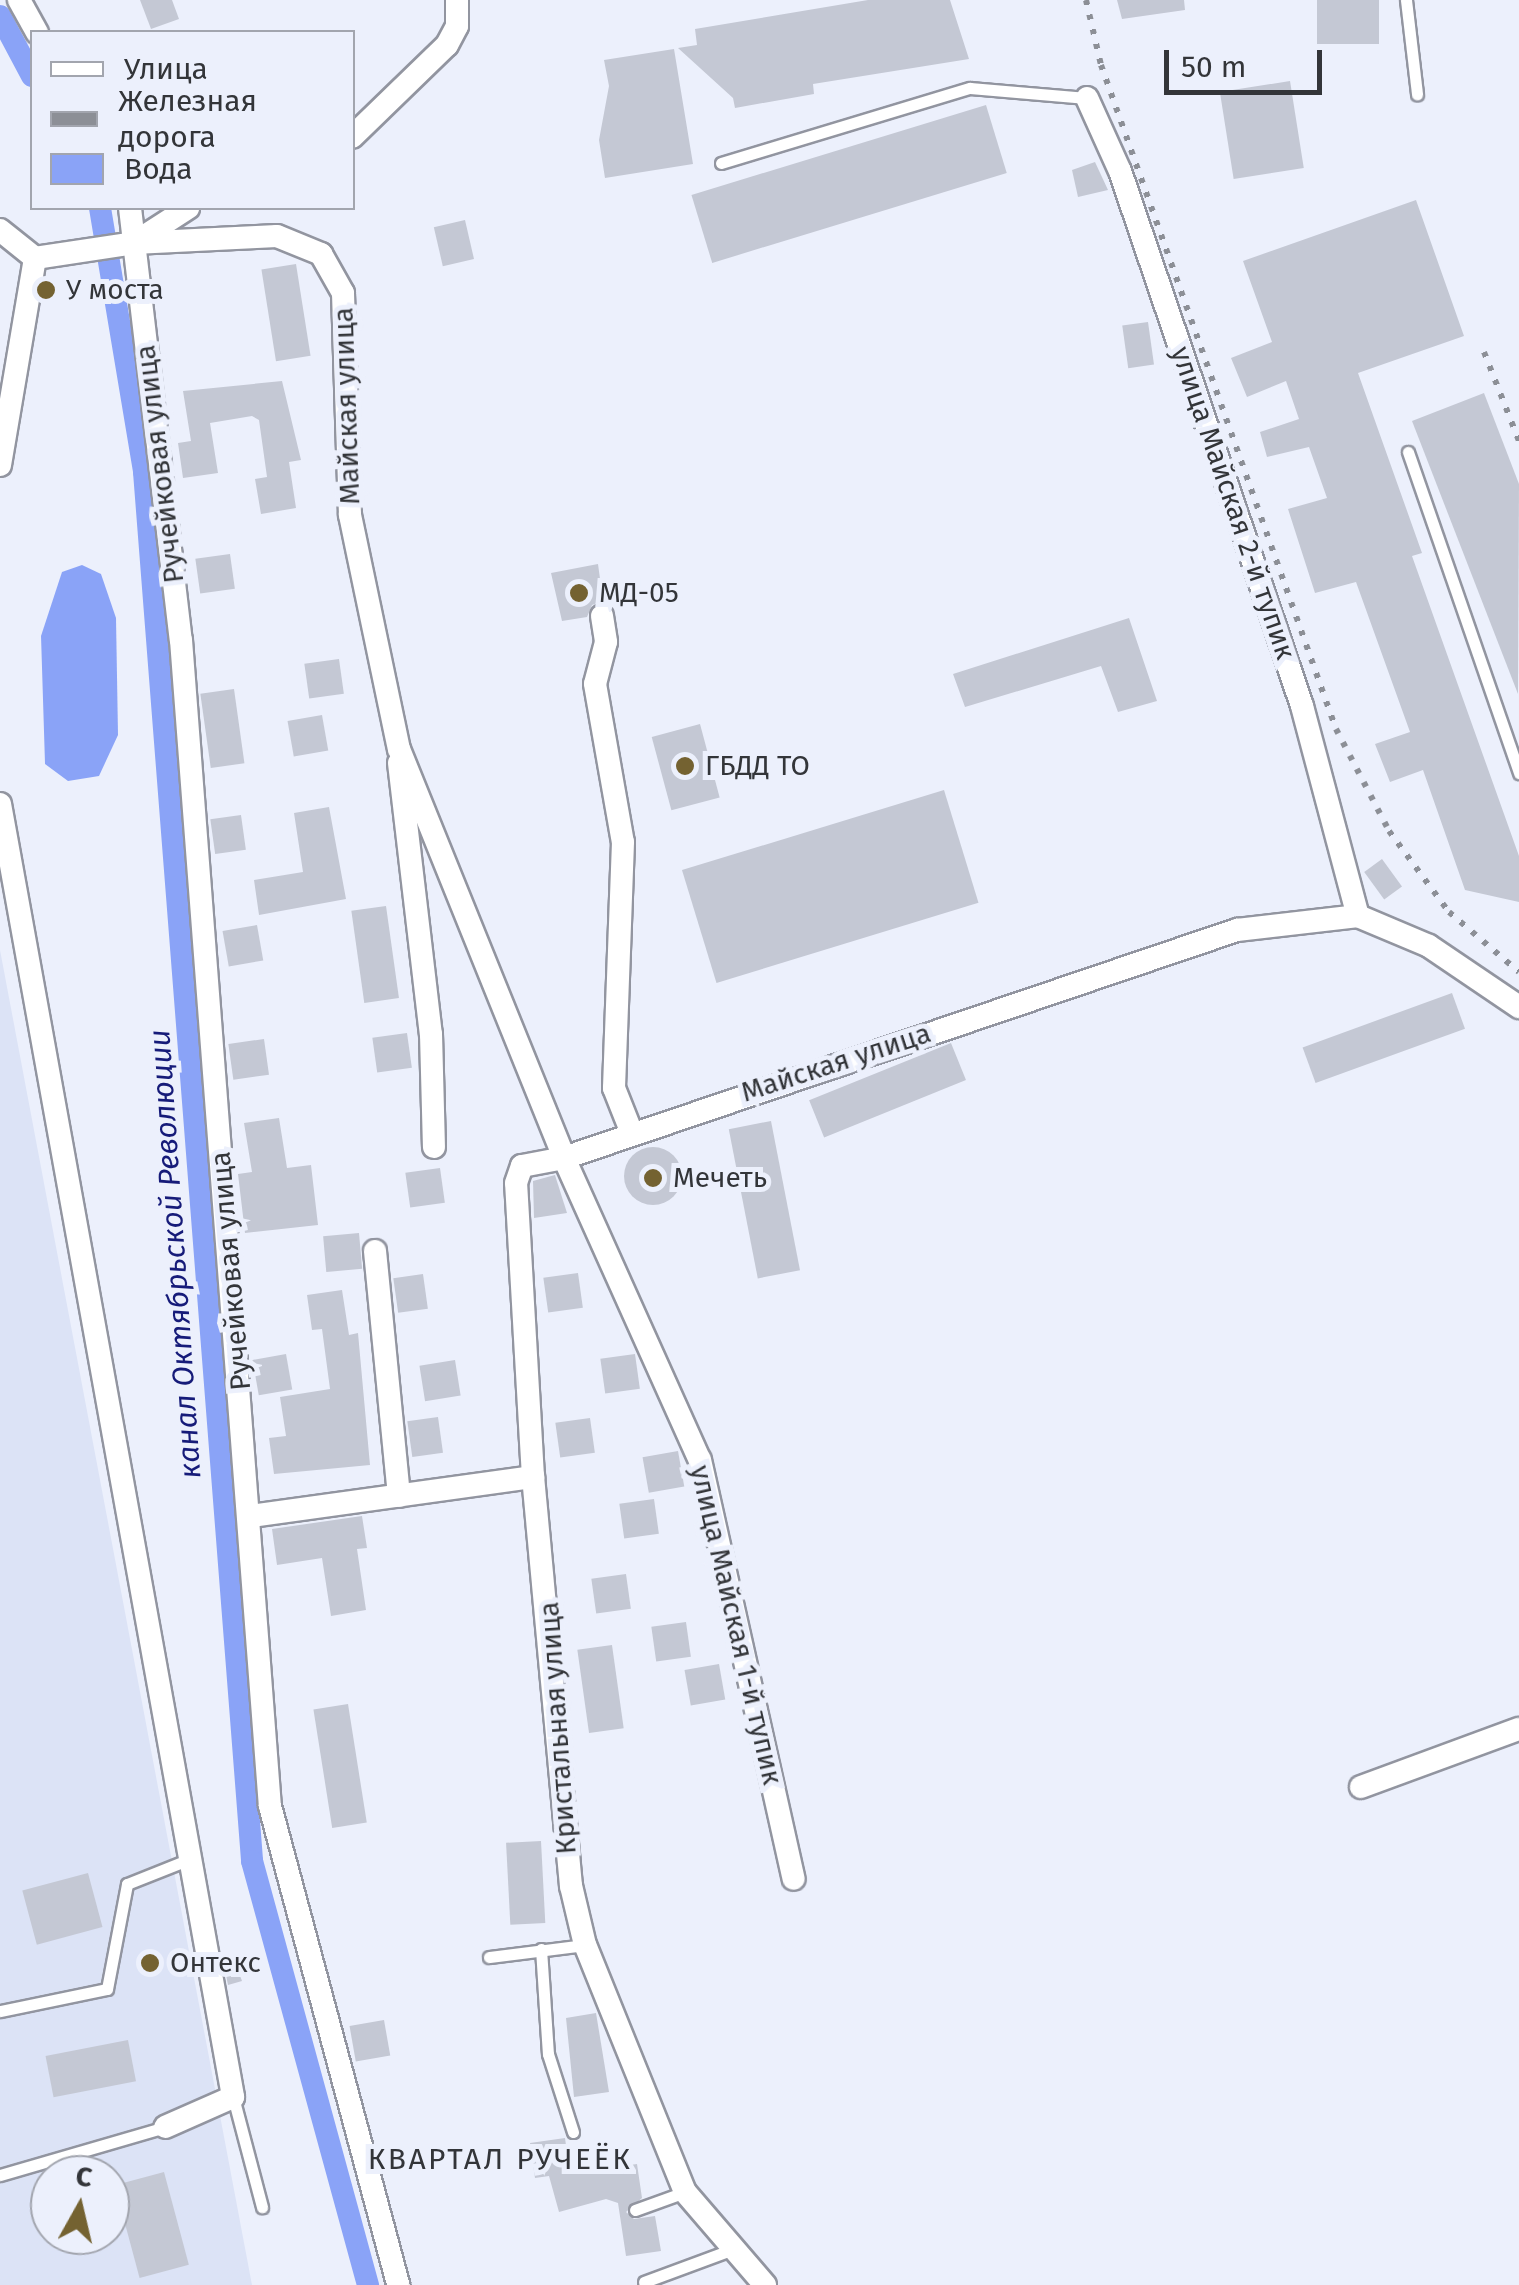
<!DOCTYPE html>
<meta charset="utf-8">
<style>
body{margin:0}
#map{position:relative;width:1519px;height:2285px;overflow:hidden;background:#ecf0fc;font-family:"Fira Sans",sans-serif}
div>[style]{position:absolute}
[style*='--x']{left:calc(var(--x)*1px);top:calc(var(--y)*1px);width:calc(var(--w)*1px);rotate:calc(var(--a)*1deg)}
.built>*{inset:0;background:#dce3f6}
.water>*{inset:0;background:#8aa3f7}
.canal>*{height:22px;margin:-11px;padding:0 11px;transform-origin:11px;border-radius:11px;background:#8aa3f7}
.building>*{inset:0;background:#c4c8d4;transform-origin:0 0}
.round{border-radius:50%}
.roads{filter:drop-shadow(2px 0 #9295a0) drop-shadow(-2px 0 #9295a0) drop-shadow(0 2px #9295a0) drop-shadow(0 -2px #9295a0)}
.lane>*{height:11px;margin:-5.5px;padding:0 5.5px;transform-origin:5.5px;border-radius:5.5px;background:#fff}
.street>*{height:22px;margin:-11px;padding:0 11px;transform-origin:11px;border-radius:11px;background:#fff}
.rail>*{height:6px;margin-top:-3px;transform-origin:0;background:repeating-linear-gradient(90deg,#8c8f96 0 5px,transparent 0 15px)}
.dots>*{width:28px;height:28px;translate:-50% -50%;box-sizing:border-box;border:5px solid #ecf0fc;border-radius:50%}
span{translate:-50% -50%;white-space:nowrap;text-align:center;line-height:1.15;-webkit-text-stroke:10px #ecf0fc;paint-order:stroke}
.poi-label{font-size:28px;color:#333539}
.left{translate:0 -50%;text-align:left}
.street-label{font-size:28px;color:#333539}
.water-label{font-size:30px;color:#161b79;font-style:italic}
.neighbourhood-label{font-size:30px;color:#333539;letter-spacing:2.5px}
.legend{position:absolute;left:30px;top:30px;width:325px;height:180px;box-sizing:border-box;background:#ecf0fc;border:2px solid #a2a5ae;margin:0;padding:12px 18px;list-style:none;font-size:30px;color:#333539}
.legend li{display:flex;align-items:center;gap:20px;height:50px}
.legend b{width:50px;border:2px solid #a2a5ae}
.north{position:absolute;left:30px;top:2155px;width:100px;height:100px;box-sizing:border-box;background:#ecf0fc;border:2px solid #a2a5ae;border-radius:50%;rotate:8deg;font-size:28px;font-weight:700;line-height:40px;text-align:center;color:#333539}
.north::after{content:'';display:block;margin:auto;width:35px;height:45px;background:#746231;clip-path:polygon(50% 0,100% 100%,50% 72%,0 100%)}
.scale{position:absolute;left:1164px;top:50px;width:158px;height:45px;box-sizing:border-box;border:5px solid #333539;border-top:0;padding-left:12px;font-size:30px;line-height:35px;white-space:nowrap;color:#333539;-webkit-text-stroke:8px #ecf0fc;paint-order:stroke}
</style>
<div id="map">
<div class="built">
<div style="clip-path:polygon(evenodd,0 950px,252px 2285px,0 2285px,0 950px,50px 2175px,110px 2175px,110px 2235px,50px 2235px,50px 2175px)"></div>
</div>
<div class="water">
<div style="clip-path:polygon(82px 565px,101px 574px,116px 618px,118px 735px,99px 776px,68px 781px,45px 764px,41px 636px,62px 572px)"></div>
</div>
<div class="canal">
<div style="--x:0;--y:16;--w:68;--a:61.9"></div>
<div style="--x:100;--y:208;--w:268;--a:80.5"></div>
<div style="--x:144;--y:472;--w:1393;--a:85.55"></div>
<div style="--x:252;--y:1861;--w:440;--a:74.7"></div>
</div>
<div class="building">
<div style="clip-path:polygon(140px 0,172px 0,179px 19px,151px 29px)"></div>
<div style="clip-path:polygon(868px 0,950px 0,969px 59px,813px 84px,814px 94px,735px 108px,733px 98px,678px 48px,697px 45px,695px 29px)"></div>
<div style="clip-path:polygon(1117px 0,1184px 0,1185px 10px,1122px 19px)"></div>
<div style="left:1317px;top:0;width:62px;height:44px"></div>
<div style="clip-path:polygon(674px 49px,693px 164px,605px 178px,599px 140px,609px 86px,604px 60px)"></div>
<div style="left:1290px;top:81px;width:88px;height:71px;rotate:81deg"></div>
<div style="left:986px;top:105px;width:71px;height:308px;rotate:73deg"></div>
<div style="clip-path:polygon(1095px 162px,1108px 190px,1078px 197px,1072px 170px)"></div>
<div style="clip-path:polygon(1416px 200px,1464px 336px,1358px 373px,1422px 553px,1412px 556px,1519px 856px,1519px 902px,1465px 890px,1423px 770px,1390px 782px,1375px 744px,1410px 732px,1356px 582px,1315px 593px,1288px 509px,1327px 498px,1309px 447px,1267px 457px,1260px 432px,1299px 419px,1286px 381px,1247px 397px,1231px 358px,1272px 342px,1243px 261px)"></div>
<div style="left:465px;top:220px;width:40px;height:32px;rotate:77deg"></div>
<div style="left:296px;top:264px;width:93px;height:35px;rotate:81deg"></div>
<div style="left:1148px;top:322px;width:43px;height:26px;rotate:82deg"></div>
<div style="clip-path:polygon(282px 381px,301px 460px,289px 462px,296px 508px,261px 514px,255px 479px,267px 477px,259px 420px,252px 416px,210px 423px,218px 473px,183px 478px,178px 443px,191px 441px,183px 391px)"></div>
<div style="clip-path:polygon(1484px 393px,1519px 484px,1518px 694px,1412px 421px)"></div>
<div style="left:230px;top:554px;width:35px;height:35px;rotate:82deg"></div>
<div style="clip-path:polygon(598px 564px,603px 601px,592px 605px,587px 617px,562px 621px,551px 573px)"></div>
<div style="clip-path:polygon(1129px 618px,1157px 701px,1118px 712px,1101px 666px,965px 707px,953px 674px)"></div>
<div style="left:339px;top:659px;width:35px;height:35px;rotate:82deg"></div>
<div style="left:234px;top:689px;width:75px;height:34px;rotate:82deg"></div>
<div style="left:322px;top:715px;width:36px;height:35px;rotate:80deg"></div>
<div style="left:700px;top:724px;width:76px;height:50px;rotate:75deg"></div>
<div style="left:944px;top:790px;width:118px;height:274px;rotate:73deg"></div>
<div style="clip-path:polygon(329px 807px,346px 899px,259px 915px,254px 880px,303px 872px,294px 813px)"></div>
<div style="left:241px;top:815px;width:35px;height:31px;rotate:82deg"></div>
<div style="left:1382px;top:859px;width:34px;height:22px;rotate:54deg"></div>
<div style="left:386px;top:906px;width:93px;height:35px;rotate:82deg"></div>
<div style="left:257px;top:925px;width:36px;height:35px;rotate:80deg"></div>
<div style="left:1452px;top:993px;width:38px;height:159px;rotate:70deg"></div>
<div style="left:407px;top:1033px;width:35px;height:35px;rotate:82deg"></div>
<div style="left:264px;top:1039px;width:36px;height:36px;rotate:82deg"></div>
<div style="left:951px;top:1043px;width:40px;height:153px;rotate:68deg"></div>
<div style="clip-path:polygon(279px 1118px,287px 1168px,311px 1165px,318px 1225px,245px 1233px,238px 1174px,252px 1172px,244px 1123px)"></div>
<div style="left:771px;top:1121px;width:152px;height:43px;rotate:79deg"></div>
<div class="round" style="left:624px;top:1147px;width:58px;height:58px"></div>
<div style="left:440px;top:1168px;width:35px;height:35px;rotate:82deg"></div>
<div style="clip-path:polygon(555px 1175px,567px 1213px,534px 1218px,533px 1181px)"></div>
<div style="left:359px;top:1233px;width:36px;height:36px;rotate:85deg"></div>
<div style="left:578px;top:1273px;width:35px;height:35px;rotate:82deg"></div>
<div style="left:423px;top:1274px;width:35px;height:30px;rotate:82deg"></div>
<div style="clip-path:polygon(342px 1290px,349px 1335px,358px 1333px,370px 1465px,274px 1474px,269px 1438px,286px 1436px,280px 1397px,330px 1389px,322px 1329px,312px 1330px,307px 1295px)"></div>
<div style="left:286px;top:1354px;width:36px;height:34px;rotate:80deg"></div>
<div style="left:635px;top:1354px;width:35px;height:35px;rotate:82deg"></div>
<div style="left:455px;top:1360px;width:36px;height:36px;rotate:81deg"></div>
<div style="left:438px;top:1417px;width:36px;height:31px;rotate:82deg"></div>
<div style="left:590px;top:1418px;width:35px;height:35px;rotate:82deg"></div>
<div style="left:678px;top:1451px;width:36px;height:36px;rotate:80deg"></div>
<div style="left:654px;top:1499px;width:35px;height:35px;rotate:82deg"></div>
<div style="clip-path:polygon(362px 1516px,367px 1548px,357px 1549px,366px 1610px,331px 1616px,322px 1558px,277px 1565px,272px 1529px)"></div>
<div style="left:626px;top:1574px;width:35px;height:35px;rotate:82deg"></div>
<div style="left:686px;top:1622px;width:35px;height:35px;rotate:82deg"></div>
<div style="left:612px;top:1645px;width:84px;height:35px;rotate:82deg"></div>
<div style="left:719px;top:1664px;width:36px;height:35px;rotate:80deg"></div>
<div style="left:348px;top:1704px;width:120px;height:35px;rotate:81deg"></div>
<div style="left:541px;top:1841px;width:82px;height:35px;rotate:87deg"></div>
<div style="left:88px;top:1873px;width:56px;height:68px;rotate:75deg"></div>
<div style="clip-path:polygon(235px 1962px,242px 1981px,228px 1985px,224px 1965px)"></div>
<div style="clip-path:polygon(596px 2013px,609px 2092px,574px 2097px,566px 2018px)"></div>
<div style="left:384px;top:2020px;width:36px;height:35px;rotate:80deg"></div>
<div style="left:128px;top:2040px;width:42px;height:84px;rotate:79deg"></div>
<div style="clip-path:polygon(565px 2138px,570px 2174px,637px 2164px,642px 2198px,626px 2212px,634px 2219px,655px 2216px,661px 2251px,626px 2256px,618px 2203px,606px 2199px,559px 2212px,549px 2176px,535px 2178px,530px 2143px)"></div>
<div style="left:164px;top:2172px;width:96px;height:51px;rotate:75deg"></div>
</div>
<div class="roads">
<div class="lane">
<div style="--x:1406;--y:0;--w:95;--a:83.3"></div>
<div style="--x:721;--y:163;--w:260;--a:-16.8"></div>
<div style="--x:970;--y:88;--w:117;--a:4.9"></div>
<div style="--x:1408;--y:452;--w:340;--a:70.9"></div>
<div style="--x:541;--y:1949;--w:105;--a:86.2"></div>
<div style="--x:548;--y:2054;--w:82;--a:72.2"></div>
<div style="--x:489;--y:1957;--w:97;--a:-7.1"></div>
<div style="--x:0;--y:2011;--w:109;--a:-11.6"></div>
<div style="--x:107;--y:1989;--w:107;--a:-79.2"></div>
<div style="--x:127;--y:1884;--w:68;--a:-21.6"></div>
<div style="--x:233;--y:2097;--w:114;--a:75.2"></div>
<div style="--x:0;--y:2175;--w:172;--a:-16.2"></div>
<div style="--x:635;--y:2210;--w:53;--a:-19.8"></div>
<div style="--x:644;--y:2282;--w:98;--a:-20.3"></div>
</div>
<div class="street">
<div style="--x:19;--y:0;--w:37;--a:61"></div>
<div style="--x:1087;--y:98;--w:80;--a:65.7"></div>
<div style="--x:1120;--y:171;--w:565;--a:71.21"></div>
<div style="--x:1302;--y:706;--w:217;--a:75.1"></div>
<div style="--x:352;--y:137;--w:132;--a:-44.1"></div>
<div style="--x:447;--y:45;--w:21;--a:-62"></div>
<div style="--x:457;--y:26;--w:26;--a:-90"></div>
<div style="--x:130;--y:208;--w:435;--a:83.3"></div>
<div style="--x:181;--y:640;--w:1169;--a:85.64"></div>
<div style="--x:270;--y:1806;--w:496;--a:75"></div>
<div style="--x:0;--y:230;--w:45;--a:38.7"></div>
<div style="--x:35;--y:258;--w:210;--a:99.6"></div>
<div style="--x:137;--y:241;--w:61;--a:-32.9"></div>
<div style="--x:35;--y:258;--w:100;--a:-8.6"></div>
<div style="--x:134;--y:243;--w:143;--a:-2.8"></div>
<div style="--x:277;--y:236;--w:48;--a:22.2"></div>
<div style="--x:321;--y:254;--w:45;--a:60.6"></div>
<div style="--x:343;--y:293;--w:222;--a:88.2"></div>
<div style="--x:350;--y:515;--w:239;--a:78.2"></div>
<div style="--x:399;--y:749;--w:441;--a:68"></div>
<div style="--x:564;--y:1158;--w:711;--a:-18.72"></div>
<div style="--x:1237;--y:930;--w:122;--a:-6.6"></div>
<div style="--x:1358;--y:916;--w:77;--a:22.9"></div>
<div style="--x:1429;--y:946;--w:109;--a:34.1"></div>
<div style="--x:602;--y:616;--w:26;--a:81"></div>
<div style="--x:606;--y:642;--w:43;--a:104.7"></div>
<div style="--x:595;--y:684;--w:160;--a:80"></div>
<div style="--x:623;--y:842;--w:246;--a:92.1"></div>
<div style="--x:614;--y:1088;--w:46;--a:68.4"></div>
<div style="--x:399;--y:763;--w:273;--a:83.3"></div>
<div style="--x:431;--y:1034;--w:113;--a:88.5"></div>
<div style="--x:0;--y:804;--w:1314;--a:79.78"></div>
<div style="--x:233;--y:2097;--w:74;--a:156.2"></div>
<div style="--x:375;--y:1251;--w:246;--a:84.4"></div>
<div style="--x:251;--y:1516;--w:285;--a:-7.9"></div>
<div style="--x:1361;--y:1787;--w:168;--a:-20.2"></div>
<div style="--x:765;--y:2285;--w:123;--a:-130.7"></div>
<div style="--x:685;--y:2192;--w:266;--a:-112"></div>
<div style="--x:585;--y:1945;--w:61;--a:-103.3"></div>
<div style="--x:571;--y:1886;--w:411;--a:-95.3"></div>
<div style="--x:533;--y:1477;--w:294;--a:-93.3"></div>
<div style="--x:516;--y:1183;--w:18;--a:-71"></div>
<div style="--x:522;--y:1166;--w:43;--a:-10.8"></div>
<div style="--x:564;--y:1158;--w:331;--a:65.8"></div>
<div style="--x:700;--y:1460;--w:429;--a:77.4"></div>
</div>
</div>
<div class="rail">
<div style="--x:1086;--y:0;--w:67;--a:77"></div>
<div style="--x:1101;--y:65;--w:704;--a:70.51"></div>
<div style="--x:1336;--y:729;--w:115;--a:62.5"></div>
<div style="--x:1389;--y:831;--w:101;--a:53.5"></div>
<div style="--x:1449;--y:912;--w:92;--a:40.6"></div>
<div style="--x:1484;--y:352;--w:96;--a:68.5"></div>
</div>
<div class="dots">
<div style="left:46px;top:290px;background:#746231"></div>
<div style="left:579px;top:593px;background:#746231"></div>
<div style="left:685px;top:766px;background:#746231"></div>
<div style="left:653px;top:1178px;background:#746231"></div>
<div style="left:150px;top:1963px;background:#746231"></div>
</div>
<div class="poi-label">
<span class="left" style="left:66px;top:290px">У моста</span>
<span class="left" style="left:599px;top:593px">МД-05</span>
<span class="left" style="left:705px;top:766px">ГБДД ТО</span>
<span class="left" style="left:673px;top:1178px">Мечеть</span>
<span class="left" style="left:170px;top:1963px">Онтекс</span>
</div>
<div class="street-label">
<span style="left:347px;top:406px;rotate:-92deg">Майская улица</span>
<span style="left:160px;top:464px;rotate:-97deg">Ручейковая улица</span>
<span style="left:1233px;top:503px;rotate:71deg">улица Майская 2-й тупик</span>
<span style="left:836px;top:1063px;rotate:-18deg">Майская улица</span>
<span style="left:231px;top:1271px;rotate:-95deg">Ручейковая улица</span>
<span style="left:736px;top:1625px;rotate:77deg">улица Майская 1-й тупик</span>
<span style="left:558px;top:1728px;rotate:-94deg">Кристальная улица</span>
</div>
<div class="water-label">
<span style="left:175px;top:1254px;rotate:-94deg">канал Октябрьской Революции</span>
</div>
<div class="neighbourhood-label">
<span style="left:500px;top:2159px">КВАРТАЛ РУЧЕЁК</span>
</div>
<ul class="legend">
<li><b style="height:12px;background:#fff"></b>Улица</li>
<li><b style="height:12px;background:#8c8f96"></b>Железная дорога</li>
<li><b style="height:28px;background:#8aa3f7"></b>Вода</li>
</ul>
<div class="north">С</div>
<div class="scale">50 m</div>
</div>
